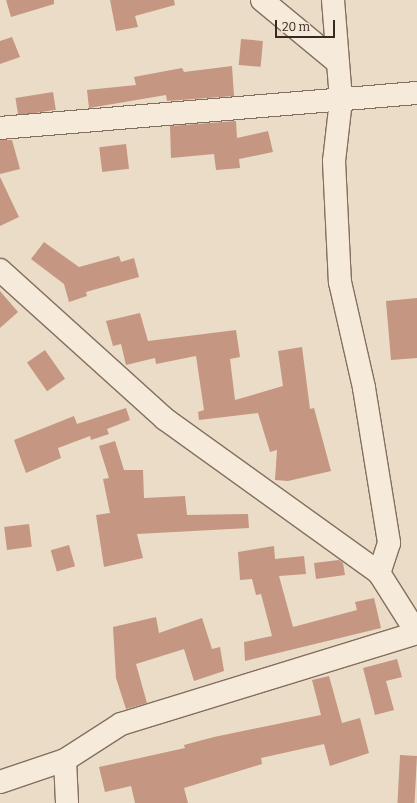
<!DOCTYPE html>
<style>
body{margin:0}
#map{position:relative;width:417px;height:803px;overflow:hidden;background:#eadcc7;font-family:Bitter,serif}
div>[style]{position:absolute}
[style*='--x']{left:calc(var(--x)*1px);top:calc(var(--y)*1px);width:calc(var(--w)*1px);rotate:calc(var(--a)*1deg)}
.building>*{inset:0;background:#c59681;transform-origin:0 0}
.roads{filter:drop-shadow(1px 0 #846f5e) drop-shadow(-1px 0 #846f5e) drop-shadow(0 1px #846f5e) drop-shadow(0 -1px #846f5e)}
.minor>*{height:22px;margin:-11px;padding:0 11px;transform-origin:11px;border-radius:11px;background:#f6ebda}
.tertiary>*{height:22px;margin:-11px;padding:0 11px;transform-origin:11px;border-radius:11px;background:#f6ebda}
span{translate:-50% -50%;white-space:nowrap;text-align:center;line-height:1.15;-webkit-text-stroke:3px #f2e7d6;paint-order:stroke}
.scale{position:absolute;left:275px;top:20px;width:60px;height:18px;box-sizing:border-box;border:2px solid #362921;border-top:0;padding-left:5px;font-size:12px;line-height:14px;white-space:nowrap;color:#362921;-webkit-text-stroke:3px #f2e7d6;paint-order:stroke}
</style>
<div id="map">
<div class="building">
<div style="clip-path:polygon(6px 0,54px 0,54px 4px,11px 17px)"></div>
<div style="clip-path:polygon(110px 0,174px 0,175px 5px,135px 16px,138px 27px,116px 31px)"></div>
<div style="clip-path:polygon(12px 37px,20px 57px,0 64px,0 41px)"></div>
<div style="left:241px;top:39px;width:22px;height:26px;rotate:5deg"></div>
<div style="clip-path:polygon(232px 66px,234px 96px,167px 101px,166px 95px,89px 108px,87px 90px,136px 85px,134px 77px,182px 68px,184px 72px)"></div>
<div style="left:53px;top:92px;width:18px;height:38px;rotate:81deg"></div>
<div style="clip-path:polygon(236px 121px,237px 138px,268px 131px,273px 152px,239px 159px,240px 168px,216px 170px,214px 154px,171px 158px,170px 126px)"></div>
<div style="clip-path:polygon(0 140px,12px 140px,20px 169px,0 174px)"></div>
<div style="left:126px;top:144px;width:25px;height:27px;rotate:83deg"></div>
<div style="clip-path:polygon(0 177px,19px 217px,0 226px)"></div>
<div style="clip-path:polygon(44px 242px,79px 267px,119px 256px,121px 262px,134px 258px,139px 277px,86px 292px,87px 296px,69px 302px,64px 284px,31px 259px)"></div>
<div style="clip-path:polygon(0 291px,18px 312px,0 328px)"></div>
<div style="clip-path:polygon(417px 298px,417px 358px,391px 360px,386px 301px)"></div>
<div style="clip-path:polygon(140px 313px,148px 341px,236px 330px,240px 357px,230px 359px,235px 400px,283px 386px,278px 351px,302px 347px,310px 409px,314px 408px,331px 471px,288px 481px,275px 480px,277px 450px,270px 452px,258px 413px,199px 420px,198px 412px,204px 410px,196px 356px,156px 364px,155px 358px,126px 365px,121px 344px,113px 346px,106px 321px)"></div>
<div style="left:45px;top:350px;width:35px;height:22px;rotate:55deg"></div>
<div style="clip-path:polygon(126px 408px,130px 420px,107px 429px,109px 434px,91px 440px,90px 436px,58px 448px,61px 458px,26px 473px,14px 440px,74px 416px,77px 424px)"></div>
<div style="clip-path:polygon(115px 441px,124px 470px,143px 470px,144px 498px,185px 496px,187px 515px,248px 514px,249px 528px,137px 534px,143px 558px,104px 567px,96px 515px,110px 513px,103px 479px,109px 478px,99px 446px)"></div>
<div style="left:29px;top:524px;width:23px;height:25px;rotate:83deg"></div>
<div style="left:69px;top:545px;width:22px;height:19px;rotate:74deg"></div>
<div style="clip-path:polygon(274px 546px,275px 559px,304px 556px,306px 574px,279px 576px,293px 627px,357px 610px,355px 602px,374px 598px,381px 628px,245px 661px,244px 642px,272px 636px,261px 594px,256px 595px,252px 579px,240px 580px,238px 552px)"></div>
<div style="clip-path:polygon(339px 560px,343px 563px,345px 575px,316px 579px,314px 563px)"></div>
<div style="clip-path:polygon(156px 617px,159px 633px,202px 618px,212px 649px,220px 647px,224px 671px,194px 681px,184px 649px,136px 664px,147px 703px,126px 709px,116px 678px,113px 627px)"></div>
<div style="clip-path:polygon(397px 659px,402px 677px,386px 681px,394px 710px,375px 715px,363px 668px)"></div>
<div style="clip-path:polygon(329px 676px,342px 723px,360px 718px,369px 753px,330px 766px,324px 744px,261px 758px,262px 764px,184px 788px,188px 803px,135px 803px,131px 786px,105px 792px,99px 767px,185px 748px,184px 745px,214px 737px,321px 715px,312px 680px)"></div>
<div style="left:400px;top:755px;width:17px;height:48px;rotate:3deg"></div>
</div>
<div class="roads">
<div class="minor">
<div style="--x:262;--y:0;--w:97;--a:39.6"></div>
<div style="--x:333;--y:0;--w:100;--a:85.4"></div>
<div style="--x:341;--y:100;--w:61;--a:96.5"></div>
<div style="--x:334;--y:161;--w:121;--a:87.2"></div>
<div style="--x:340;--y:282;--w:109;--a:77.2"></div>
<div style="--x:364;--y:388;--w:157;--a:80.8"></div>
<div style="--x:389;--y:543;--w:32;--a:108"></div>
<div style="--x:0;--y:128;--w:418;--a:-4.8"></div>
<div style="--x:65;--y:760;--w:43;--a:87.3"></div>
<div style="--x:0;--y:782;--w:69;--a:-18.7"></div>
<div style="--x:65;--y:760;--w:67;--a:-32.7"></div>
<div style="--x:121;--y:724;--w:310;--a:-17.1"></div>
</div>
<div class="tertiary">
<div style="--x:0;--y:270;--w:222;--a:42.1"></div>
<div style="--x:165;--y:419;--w:264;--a:35.7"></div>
<div style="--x:379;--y:573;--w:71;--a:57.7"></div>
</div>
</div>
<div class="scale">20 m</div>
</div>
